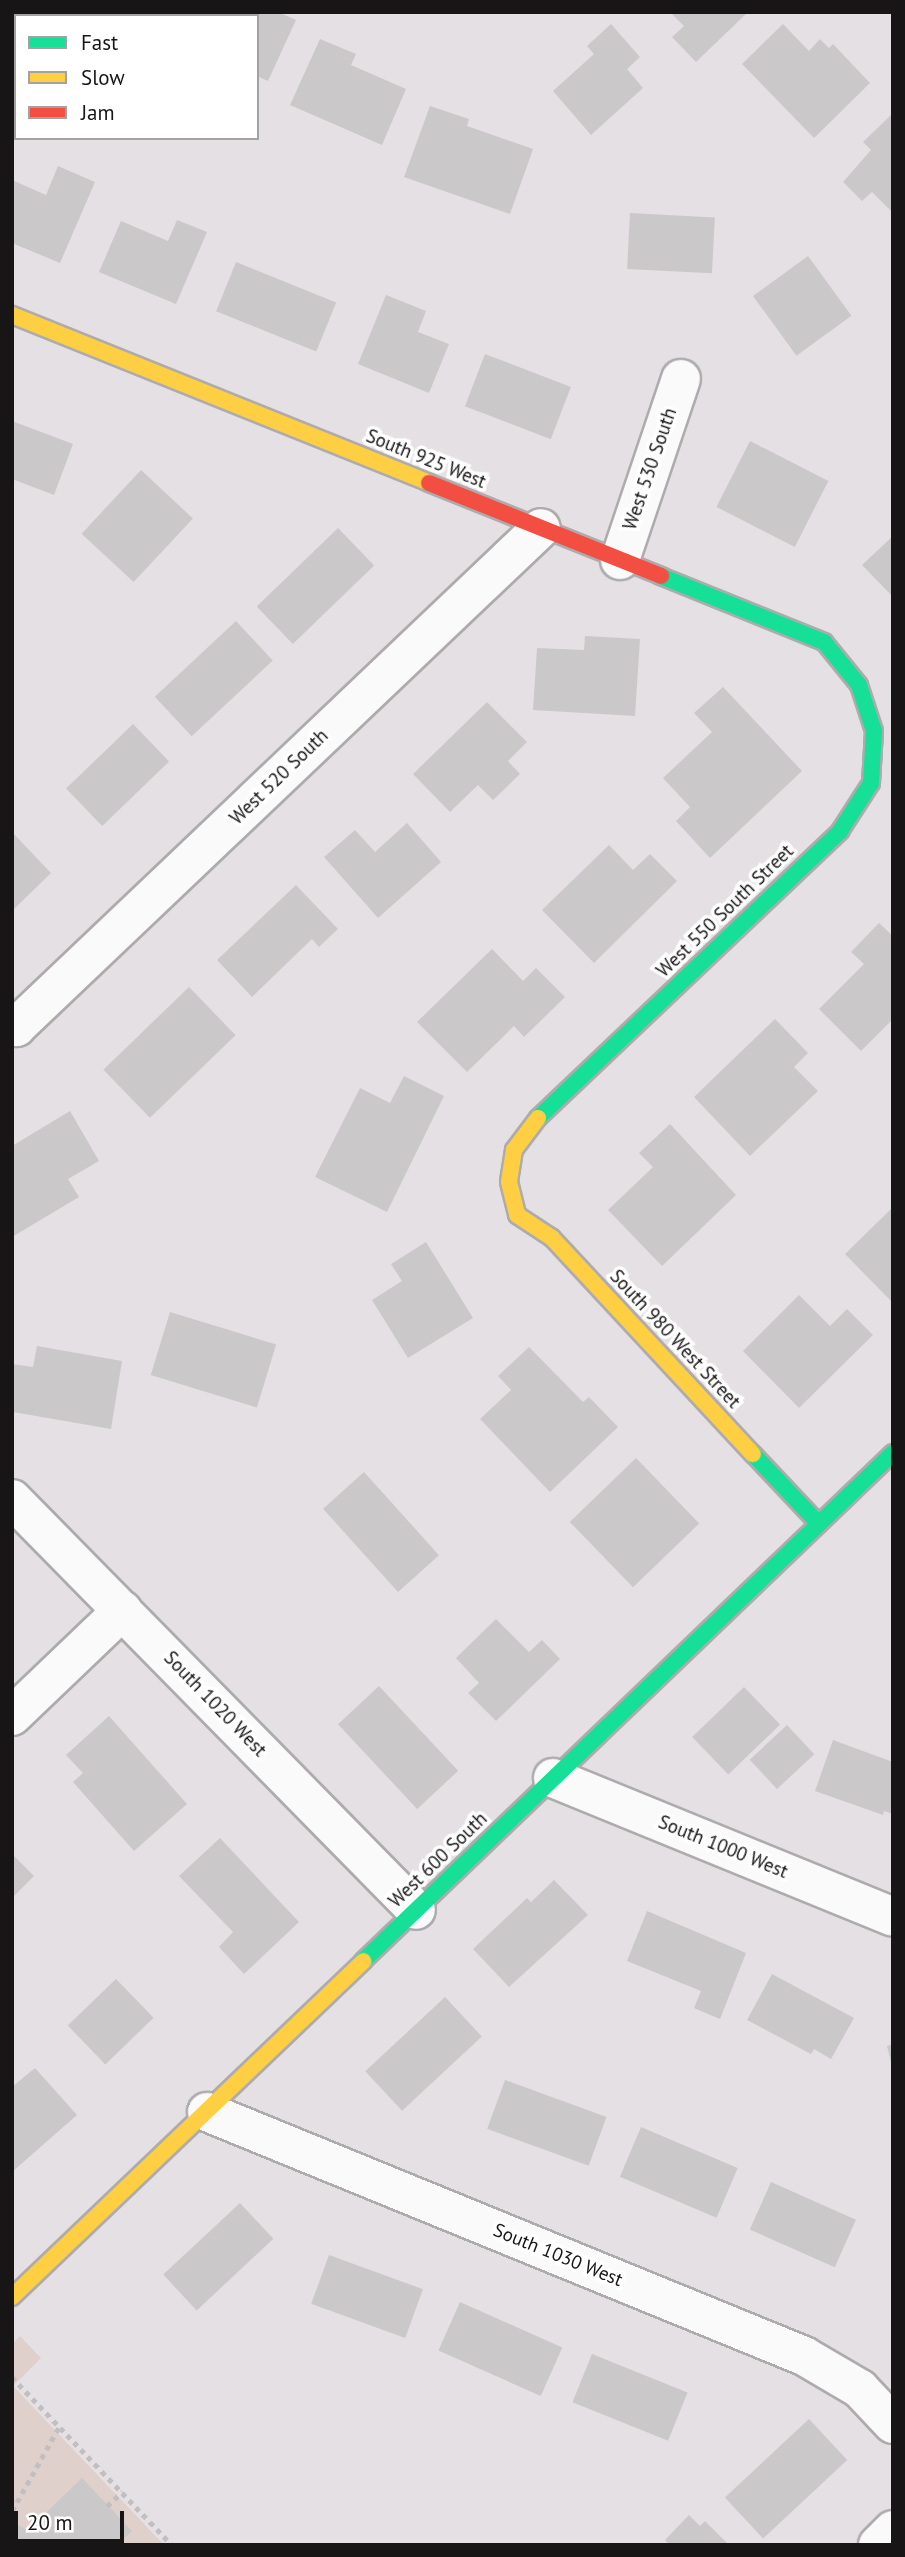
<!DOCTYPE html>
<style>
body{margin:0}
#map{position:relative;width:905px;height:2557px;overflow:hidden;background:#e5e0e3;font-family:"PT Sans",sans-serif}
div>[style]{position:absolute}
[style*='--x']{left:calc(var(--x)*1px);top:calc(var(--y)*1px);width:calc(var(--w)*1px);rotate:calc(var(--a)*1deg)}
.green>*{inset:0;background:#dfd0cc}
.building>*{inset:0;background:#cbc8ca;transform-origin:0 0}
.path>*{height:4.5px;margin-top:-2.25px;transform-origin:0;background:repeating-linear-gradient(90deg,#c1bfc0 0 5px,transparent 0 10px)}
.roads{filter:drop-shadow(2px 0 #aeabad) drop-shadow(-2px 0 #aeabad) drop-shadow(0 2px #aeabad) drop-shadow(0 -2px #aeabad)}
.street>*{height:38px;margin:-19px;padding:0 19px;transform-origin:19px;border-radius:19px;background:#fbfafb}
.fast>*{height:16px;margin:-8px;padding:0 8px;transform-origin:8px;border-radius:8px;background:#16e098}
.slow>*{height:16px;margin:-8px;padding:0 8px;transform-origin:8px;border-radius:8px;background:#ffcf43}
.jam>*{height:16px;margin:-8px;padding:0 8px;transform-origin:8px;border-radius:8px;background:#f24e42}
span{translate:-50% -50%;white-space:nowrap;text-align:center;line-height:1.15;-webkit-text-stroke:7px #fff;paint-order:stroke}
.street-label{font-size:19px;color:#181516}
.frame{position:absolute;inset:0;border:14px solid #181516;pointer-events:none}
.legend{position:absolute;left:14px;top:14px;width:245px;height:126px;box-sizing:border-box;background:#fff;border:2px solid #a3a1a2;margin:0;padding:9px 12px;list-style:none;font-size:21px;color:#181516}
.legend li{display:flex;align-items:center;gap:14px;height:35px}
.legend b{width:35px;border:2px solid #a3a1a2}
.scale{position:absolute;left:14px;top:2511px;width:110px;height:32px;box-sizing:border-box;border:4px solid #181516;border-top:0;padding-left:9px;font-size:21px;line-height:24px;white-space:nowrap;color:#181516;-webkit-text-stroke:5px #fff;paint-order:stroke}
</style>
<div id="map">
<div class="green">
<div style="clip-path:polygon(20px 2336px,41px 2358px,13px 2386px,164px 2545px,12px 2545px,12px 2344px)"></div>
</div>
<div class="building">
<div style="clip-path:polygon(34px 12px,110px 12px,32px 16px)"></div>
<div style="clip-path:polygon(112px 12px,146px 12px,145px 16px)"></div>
<div style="clip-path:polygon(183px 12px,278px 12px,296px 20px,268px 81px,257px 76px,257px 16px,181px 16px)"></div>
<div style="clip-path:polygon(670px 12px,748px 12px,696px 62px,672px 37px,684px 26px)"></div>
<div style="clip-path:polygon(611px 24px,640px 57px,627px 69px,643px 88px,591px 135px,553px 91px,594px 54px,587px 46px)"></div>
<div style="clip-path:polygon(783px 24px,809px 51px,820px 39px,829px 48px,833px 44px,870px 83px,814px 138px,742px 64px)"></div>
<div style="clip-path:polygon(320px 39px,356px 54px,351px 65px,406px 89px,382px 145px,290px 105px)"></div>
<div style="clip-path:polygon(430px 106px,469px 119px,467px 126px,533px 149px,510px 214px,404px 177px)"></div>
<div style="clip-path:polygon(893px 113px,893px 213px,872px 192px,862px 201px,843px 182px,871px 150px,863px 142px)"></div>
<div style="clip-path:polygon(58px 166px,95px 182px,60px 263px,12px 243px,12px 180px,46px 195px)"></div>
<div style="left:630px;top:213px;width:85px;height:56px;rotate:3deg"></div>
<div style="clip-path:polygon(177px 220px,207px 232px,176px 304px,99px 272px,121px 221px,168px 241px)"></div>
<div style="left:808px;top:256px;width:74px;height:68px;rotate:54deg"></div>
<div style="left:236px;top:262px;width:108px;height:53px;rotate:22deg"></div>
<div style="clip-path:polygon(386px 295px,426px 311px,418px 332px,449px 344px,429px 393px,358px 364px)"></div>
<div style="left:485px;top:354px;width:92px;height:56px;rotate:21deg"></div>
<div style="clip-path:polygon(12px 421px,73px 444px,54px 495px,12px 479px)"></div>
<div style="left:750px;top:441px;width:88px;height:74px;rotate:27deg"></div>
<div style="left:141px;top:470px;width:71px;height:87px;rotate:43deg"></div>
<div style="left:338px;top:528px;width:52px;height:113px;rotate:46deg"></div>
<div style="clip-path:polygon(893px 536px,893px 597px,862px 565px)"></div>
<div style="left:236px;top:621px;width:54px;height:111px;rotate:47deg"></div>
<div style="clip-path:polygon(585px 636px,640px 639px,635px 716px,533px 710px,537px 648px,584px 650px)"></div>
<div style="clip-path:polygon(723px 687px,802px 771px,710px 858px,676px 821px,690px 807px,663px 778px,712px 732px,694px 713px)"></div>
<div style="clip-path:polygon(487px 702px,527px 742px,508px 761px,520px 774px,493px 800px,478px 785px,450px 812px,413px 774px)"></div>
<div style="left:133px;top:724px;width:52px;height:93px;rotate:46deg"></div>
<div style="clip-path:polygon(407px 823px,441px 862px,378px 918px,324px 857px,355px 830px,375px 852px)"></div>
<div style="clip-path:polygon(12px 832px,51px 873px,12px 911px)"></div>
<div style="clip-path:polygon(609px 845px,633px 870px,650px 854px,677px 881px,594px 963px,542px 910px)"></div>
<div style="clip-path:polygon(296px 885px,338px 929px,319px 947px,312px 939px,252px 997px,217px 960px)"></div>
<div style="clip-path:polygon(879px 923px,893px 936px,893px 1019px,861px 1051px,819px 1009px,864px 964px,851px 952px)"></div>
<div style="clip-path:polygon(492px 949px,523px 981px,536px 968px,565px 997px,524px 1037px,514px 1026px,467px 1072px,417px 1022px)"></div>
<div style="left:189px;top:987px;width:67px;height:119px;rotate:46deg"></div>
<div style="clip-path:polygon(775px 1019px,808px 1053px,794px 1067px,818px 1091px,750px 1156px,694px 1097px)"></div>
<div style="clip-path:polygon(404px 1076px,444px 1096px,387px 1212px,315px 1177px,360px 1088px,390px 1103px)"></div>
<div style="clip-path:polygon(70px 1111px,99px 1161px,68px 1179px,79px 1197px,12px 1237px,12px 1146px)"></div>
<div style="clip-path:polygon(670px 1124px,736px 1195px,662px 1266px,608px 1210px,653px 1167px,639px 1153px)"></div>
<div style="clip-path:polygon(893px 1207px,893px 1303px,845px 1254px)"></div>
<div style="clip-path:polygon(426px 1242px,473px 1318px,408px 1358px,372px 1300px,402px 1281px,391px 1264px)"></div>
<div style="clip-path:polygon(799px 1295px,830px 1326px,847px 1309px,873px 1335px,799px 1408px,743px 1351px)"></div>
<div style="left:170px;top:1312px;width:111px;height:66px;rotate:17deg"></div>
<div style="clip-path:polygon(37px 1346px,122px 1361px,111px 1429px,13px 1412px,12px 1364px,33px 1367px)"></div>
<div style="clip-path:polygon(529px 1347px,583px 1402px,589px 1397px,618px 1427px,550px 1492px,480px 1419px,511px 1390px,498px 1376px)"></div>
<div style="left:636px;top:1458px;width:91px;height:92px;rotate:46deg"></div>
<div style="left:364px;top:1472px;width:112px;height:55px;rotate:48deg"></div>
<div style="clip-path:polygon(496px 1619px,529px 1652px,542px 1640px,560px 1659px,496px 1721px,468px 1693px,479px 1683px,456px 1658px)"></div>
<div style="left:379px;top:1686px;width:116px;height:56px;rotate:47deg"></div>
<div style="left:744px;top:1687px;width:52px;height:72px;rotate:46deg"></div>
<div style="clip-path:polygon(109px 1716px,187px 1804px,134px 1851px,73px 1782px,83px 1773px,66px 1755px)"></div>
<div style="left:787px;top:1725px;width:40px;height:51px;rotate:47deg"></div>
<div style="clip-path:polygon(833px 1740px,893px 1762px,893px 1814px,884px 1811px,883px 1815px,815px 1791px)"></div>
<div style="clip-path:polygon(220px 1838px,299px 1922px,244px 1974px,219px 1947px,233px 1932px,179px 1876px)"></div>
<div style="clip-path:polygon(12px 1854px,34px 1876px,12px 1898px)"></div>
<div style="clip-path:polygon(554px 1880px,588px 1915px,509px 1987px,473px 1949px,527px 1898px,531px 1902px)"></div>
<div style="clip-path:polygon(647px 1911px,746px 1953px,720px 2019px,694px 2008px,701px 1991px,627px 1961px)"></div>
<div style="clip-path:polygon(772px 1974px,854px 2018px,831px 2059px,814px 2049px,811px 2054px,747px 2020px)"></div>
<div style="left:116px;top:1979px;width:54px;height:67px;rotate:46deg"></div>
<div style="left:445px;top:1997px;width:54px;height:109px;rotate:47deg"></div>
<div style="clip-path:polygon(893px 2044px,893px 2066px,892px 2066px,887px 2046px)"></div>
<div style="clip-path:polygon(35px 2068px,77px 2115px,12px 2172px,12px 2087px)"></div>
<div style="left:505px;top:2080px;width:108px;height:52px;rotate:20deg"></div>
<div style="left:641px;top:2127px;width:105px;height:54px;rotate:23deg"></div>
<div style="left:771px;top:2182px;width:93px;height:52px;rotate:24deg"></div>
<div style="left:240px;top:2203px;width:49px;height:105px;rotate:47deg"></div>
<div style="left:329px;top:2255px;width:100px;height:52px;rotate:20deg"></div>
<div style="left:460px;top:2302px;width:112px;height:53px;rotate:24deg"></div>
<div style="left:592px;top:2354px;width:103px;height:52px;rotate:22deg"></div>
<div style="left:809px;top:2419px;width:56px;height:115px;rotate:47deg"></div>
<div style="clip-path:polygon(82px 2478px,132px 2531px,117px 2545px,12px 2545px,12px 2522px,28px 2530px)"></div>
<div style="clip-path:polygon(689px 2515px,700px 2526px,705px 2521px,729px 2545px,670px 2545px,665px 2540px)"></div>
</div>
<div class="path">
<div style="--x:12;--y:2377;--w:232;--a:46.4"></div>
<div style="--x:107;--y:2506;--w:21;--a:-43"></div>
<div style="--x:12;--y:2511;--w:96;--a:-60.8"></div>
</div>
<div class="roads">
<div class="street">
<div style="--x:620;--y:560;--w:191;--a:-71.4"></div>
<div style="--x:12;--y:1023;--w:6;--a:45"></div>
<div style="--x:16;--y:1027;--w:724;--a:-43.55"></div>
<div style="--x:12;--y:1499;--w:576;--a:45.49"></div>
<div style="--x:12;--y:1716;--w:153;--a:-43.7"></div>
<div style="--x:553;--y:1778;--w:367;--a:22.2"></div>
<div style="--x:207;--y:2112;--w:645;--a:22.23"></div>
<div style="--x:804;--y:2356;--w:65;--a:30.5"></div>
<div style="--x:860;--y:2389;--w:48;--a:46.7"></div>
<div style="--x:878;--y:2545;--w:21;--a:-45"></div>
</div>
<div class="fast">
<div style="--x:538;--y:1118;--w:417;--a:-43.5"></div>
<div style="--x:840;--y:831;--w:57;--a:-57.1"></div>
<div style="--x:871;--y:783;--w:52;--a:-86.7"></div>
<div style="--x:874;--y:731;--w:48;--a:-108.1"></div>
<div style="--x:859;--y:685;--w:55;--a:-129.1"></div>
<div style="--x:824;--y:642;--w:176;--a:-158"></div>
<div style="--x:753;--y:1454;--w:96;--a:46.7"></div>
<div style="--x:363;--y:1961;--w:734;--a:-43.79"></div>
</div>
<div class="slow">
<div style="--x:12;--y:315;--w:450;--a:21.9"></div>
<div style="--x:538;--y:1118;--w:40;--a:127"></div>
<div style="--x:514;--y:1150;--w:32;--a:99"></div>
<div style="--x:509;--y:1182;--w:34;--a:76"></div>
<div style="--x:517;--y:1215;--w:42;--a:33.3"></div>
<div style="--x:552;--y:1238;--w:295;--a:47.1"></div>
<div style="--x:12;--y:2297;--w:486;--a:-43.7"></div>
</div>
<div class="jam">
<div style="--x:429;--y:483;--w:250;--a:21.8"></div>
</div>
</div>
<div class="street-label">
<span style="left:426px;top:459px;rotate:22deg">South 925 West</span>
<span style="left:650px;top:469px;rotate:-71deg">West 530 South</span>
<span style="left:279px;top:777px;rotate:-44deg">West 520 South</span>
<span style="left:725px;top:911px;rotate:-44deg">West 550 South Street</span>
<span style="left:675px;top:1339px;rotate:47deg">South 980 West Street</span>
<span style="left:215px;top:1704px;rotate:46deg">South 1020 West</span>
<span style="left:723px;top:1847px;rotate:22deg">South 1000 West</span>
<span style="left:438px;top:1860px;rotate:-44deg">West 600 South</span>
<span style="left:558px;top:2255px;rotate:22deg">South 1030 West</span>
</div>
<div class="frame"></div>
<ul class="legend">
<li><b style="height:9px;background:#16e098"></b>Fast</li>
<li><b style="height:9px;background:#ffcf43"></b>Slow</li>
<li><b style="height:9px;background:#f24e42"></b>Jam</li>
</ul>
<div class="scale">20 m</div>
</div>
